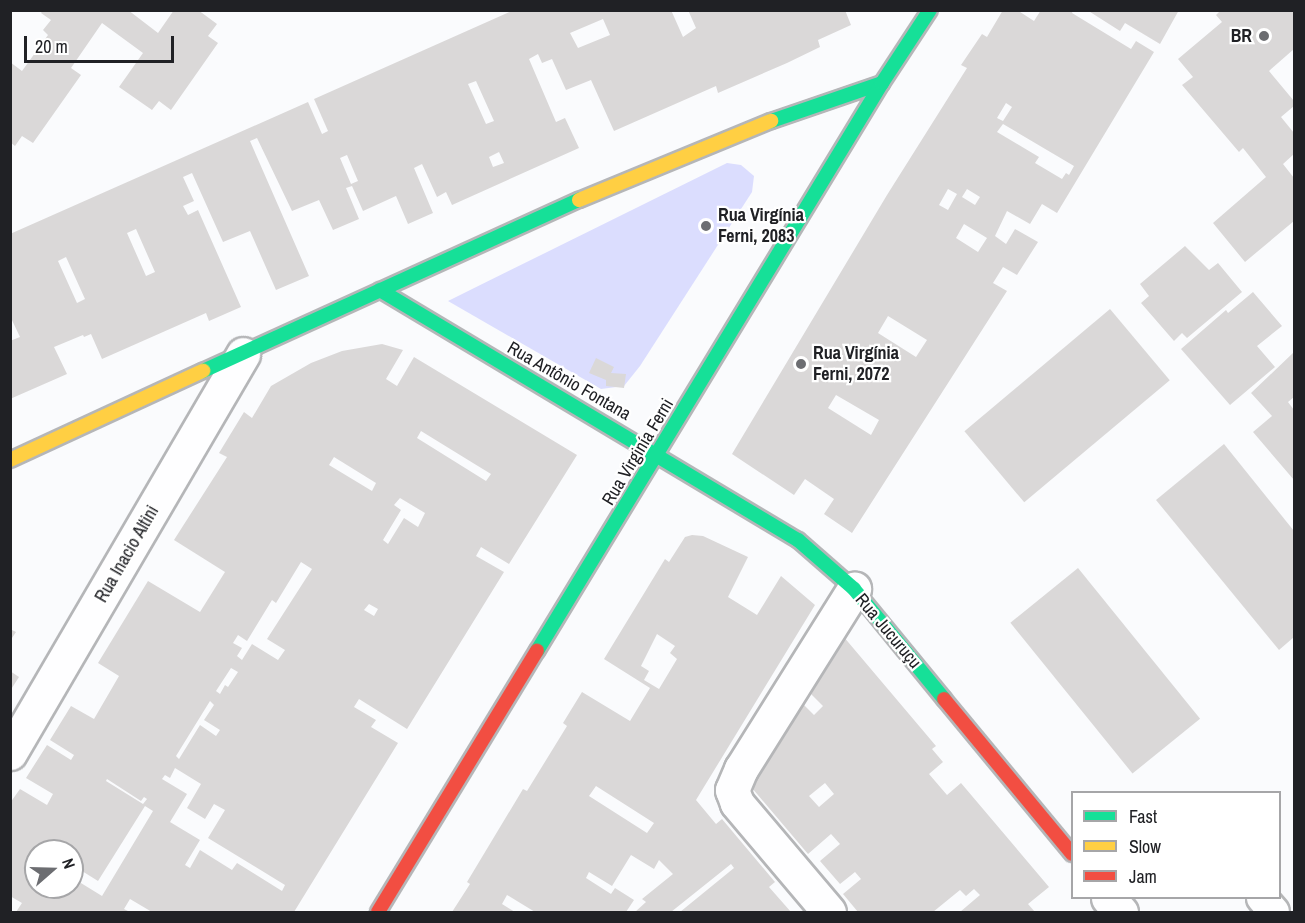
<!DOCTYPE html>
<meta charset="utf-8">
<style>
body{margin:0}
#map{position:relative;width:1305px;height:923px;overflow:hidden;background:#fafbfd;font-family:"Archivo Narrow",sans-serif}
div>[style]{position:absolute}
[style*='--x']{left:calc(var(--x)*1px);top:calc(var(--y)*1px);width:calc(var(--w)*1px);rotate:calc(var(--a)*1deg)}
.green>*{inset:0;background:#dbddfe}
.building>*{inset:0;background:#dad8d8;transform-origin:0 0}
.roads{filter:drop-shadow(2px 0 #b5b6b8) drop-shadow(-2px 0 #b5b6b8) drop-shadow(0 2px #b5b6b8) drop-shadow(0 -2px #b5b6b8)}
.lane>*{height:30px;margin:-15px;padding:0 15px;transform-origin:15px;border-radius:15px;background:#fefeff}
.street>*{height:33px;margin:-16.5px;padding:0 16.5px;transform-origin:16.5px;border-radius:16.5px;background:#fefeff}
.fast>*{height:14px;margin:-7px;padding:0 7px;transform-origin:7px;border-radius:7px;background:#16e098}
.slow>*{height:14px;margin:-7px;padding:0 7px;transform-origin:7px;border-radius:7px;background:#ffcf43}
.jam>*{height:14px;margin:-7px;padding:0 7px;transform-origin:7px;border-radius:7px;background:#f24e42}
.dots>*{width:16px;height:16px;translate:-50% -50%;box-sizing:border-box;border:3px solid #fff;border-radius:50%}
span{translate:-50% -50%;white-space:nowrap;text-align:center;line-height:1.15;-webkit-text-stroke:4.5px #fff;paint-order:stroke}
.poi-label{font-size:18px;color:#202125;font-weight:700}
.right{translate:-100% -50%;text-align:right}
.left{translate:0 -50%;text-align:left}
.street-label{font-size:18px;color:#202125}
.frame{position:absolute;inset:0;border:12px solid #202125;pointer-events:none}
.legend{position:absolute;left:1071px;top:791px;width:210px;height:108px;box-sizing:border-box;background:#fff;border:2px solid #a6a6a8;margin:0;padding:8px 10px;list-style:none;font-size:18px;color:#202125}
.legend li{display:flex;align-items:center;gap:12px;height:30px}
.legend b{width:30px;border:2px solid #a6a6a8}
.north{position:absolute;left:24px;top:839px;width:60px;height:60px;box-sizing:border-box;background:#fff;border:2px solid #a6a6a8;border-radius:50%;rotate:70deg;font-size:16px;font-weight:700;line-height:24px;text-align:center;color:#202125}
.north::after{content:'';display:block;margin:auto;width:21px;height:27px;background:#6c6d71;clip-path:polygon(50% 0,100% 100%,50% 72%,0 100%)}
.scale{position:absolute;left:24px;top:36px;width:150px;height:27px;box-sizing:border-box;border:3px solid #202125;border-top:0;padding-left:8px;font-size:18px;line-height:21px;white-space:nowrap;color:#202125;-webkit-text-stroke:4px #fff;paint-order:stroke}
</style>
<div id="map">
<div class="green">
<div style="clip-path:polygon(727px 163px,741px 165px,754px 176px,752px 192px,640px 366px,624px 386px,601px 389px,448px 301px)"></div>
</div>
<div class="building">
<div style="clip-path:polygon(43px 10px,128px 10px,158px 33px,174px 10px,198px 10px,217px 24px,208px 36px,218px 43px,171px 110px,159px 101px,152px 110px,119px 87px,143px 53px,102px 23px,71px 68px,81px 75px,33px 143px,22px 136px,15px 146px,10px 142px,10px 62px,22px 71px,48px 35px,43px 30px,51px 20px,41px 13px)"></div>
<div style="clip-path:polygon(evenodd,514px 10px,671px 10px,683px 37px,696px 28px,688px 10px,845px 10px,851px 25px,818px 40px,820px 47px,787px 63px,718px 93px,716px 86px,614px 131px,591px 80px,566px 90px,552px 59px,542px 63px,538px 54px,529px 59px,556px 122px,565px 118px,579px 148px,452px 205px,446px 192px,437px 197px,422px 164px,414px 168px,433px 213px,408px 224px,396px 196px,363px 211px,352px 186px,346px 188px,359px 219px,333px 230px,319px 200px,292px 211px,257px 138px,250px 141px,309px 276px,276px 290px,250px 231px,223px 242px,192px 173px,183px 177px,194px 201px,183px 206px,188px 215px,198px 210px,241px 307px,209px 321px,206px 313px,102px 359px,91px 334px,84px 337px,83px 335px,54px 347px,67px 374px,10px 399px,10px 341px,20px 337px,10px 316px,10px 234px,308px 102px,322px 134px,328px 131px,314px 99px,514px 10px,603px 19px,610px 35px,578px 48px,570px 33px,603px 19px,514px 10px,476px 81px,494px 121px,486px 124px,468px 84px,476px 81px,514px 10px,499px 152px,504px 163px,493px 167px,489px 157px,499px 152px,514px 10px,347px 155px,358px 181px,351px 184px,340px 158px,347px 155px,514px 10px,136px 229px,155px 272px,146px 276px,127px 233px,136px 229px,514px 10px,66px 257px,85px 299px,77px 303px,58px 261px,66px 257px)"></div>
<div style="clip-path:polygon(evenodd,1003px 10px,1017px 10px,1034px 21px,1041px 10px,1073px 10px,1072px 13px,1131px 49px,1136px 41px,1154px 52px,1057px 213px,1042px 204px,1030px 224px,1007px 211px,995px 236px,1006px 244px,1015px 229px,1038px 242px,1017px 275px,1003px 267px,993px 283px,1007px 291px,852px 533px,824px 514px,834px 499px,805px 479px,794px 495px,732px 454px,887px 195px,967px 68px,961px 65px,982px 34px,987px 37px,1003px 10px,1006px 103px,1012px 107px,1003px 121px,997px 118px,1006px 103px,1003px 10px,1003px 124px,1074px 166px,1069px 175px,1066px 173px,1062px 179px,1035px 163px,1039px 157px,997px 132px,1003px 124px,1003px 10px,948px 189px,957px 194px,948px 210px,939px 205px,948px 189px,1003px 10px,967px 189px,980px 197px,975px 205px,962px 197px,967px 189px,1003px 10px,964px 224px,987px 238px,978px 252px,956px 238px,964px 224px,1003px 10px,888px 316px,927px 340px,916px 357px,878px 333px,888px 316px,1003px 10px,836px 395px,879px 420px,871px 435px,828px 408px,836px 395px)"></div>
<div style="clip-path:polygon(1087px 10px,1179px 10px,1160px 44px,1125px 23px,1120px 31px)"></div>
<div style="clip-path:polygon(1221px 10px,1294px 10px,1294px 49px,1269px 71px,1294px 101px,1294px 106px,1281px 117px,1294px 133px,1294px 154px,1283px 164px,1294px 178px,1294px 221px,1245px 262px,1213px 223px,1266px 177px,1243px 148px,1239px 152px,1182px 85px,1193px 77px,1178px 59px,1222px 22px,1216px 15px)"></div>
<div style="clip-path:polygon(1185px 246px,1209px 270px,1218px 263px,1242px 292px,1187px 338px,1182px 333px,1174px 341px,1141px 303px,1149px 296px,1140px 284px)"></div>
<div style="clip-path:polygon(1253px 292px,1282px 326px,1257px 346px,1275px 367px,1230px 405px,1181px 349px,1226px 310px,1228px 313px)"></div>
<div style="left:1110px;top:309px;width:93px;height:190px;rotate:50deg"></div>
<div style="clip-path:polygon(evenodd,382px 344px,403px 350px,386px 379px,397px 386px,414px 357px,577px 455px,509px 564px,481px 547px,476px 556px,504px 572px,407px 729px,359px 699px,354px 707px,376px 720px,371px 727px,398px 743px,294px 912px,152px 912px,130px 899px,124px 909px,130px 912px,16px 912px,22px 903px,10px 896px,10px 803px,20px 789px,47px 805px,53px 794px,26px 778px,47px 745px,71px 760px,74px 755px,50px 740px,71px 706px,94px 719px,119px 676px,98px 663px,148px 581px,200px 612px,225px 572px,174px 540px,227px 457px,219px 453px,244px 412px,252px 418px,271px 386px,311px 363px,342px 351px,382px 344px,421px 431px,473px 463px,491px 474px,486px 481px,417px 438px,421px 431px,382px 344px,334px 457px,376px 483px,372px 491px,329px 465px,334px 457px,382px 344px,400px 498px,425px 513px,418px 527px,404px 518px,388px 544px,383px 540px,401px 510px,394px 505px,400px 498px,382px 344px,301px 562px,312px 569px,267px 639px,285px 650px,278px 660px,252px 644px,242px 660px,237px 656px,242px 648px,233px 643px,238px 635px,247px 641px,272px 600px,276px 603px,301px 562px,382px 344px,369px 604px,378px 609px,374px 616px,364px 610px,369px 604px,382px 344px,231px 668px,238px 672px,228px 687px,225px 685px,220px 694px,216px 691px,231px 668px,382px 344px,210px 701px,214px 705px,204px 720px,220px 730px,216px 736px,200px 725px,179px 759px,176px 756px,210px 701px,382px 344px,175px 768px,201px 784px,187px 808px,205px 819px,214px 804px,225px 810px,208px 838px,285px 885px,282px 891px,237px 863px,232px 870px,200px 850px,190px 868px,185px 865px,200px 840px,170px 822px,187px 794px,162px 779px,165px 775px,170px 778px,175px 768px,382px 344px,107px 779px,141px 801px,144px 797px,147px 799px,143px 804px,106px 781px,107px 779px,382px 344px,145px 806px,153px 811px,102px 896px,76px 880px,82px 871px,98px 881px,145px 806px,382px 344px,36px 851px,72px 851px,72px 887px,36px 887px,36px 851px)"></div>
<div style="clip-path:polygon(1294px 352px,1294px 397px,1288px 402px,1294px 410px,1294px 480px,1253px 432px,1272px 416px,1251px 393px)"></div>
<div style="clip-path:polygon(596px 358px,614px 367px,611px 373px,626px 374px,624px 388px,606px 386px,606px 380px,589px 373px)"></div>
<div style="clip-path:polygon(1224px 444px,1294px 531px,1294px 637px,1279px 650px,1156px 500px)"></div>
<div style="clip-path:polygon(evenodd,692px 535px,703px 536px,748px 557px,728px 597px,757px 615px,781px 576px,815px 605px,696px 800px,716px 824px,722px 819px,775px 882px,769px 887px,791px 912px,680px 912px,734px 868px,731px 864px,671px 912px,635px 912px,646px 902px,642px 899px,673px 874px,659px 860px,654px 869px,631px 855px,612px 886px,589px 872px,586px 878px,611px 894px,615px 888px,634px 900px,626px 912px,535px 912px,507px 895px,502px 904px,515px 912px,452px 912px,470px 884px,467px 882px,523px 789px,527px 791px,567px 726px,563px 723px,582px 692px,630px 721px,650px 688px,604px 659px,665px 559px,669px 562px,685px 537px,692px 535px,657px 634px,675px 646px,670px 653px,677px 659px,659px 689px,644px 680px,649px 671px,641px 666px,657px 634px,692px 535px,596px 786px,654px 823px,647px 833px,589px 796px,596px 786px)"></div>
<div style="left:1078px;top:568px;width:194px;height:87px;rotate:51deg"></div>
<div style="clip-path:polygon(10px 629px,16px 632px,10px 641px)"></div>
<div style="clip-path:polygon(evenodd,843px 636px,936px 746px,932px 749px,943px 762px,929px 774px,947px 795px,961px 783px,1049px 887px,1028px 904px,1035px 912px,960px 912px,980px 895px,974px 889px,966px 896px,960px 890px,933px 912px,858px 912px,843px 894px,861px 879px,855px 872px,840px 884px,820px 861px,840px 844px,831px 834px,808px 854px,752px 788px,802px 703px,814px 715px,823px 706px,810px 693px,843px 636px,825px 783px,834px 794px,819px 807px,809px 796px,825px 783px)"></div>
<div style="clip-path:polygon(10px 671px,19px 677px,10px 691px)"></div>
</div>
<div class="roads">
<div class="lane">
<div style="--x:1262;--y:898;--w:18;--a:49"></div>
</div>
<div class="street">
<div style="--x:10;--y:753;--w:462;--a:-59.7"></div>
<div style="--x:1108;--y:898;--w:19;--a:47"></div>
<div style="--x:829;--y:912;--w:143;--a:-130.2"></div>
<div style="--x:737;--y:803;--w:14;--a:-111"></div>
<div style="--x:732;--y:790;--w:23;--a:-67"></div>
<div style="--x:741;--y:769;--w:213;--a:-57.9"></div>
</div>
<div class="fast">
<div style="--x:771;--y:121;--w:117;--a:-18.9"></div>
<div style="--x:380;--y:290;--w:487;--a:30.9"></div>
<div style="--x:798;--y:540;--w:74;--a:41.2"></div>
<div style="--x:854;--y:589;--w:142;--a:50.7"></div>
<div style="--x:203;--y:371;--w:413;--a:-24.5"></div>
<div style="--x:537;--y:651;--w:665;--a:-58.73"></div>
<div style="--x:882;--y:83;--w:87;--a:-56.7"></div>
</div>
<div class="slow">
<div style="--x:579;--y:200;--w:208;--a:-22.4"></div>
<div style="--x:10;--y:460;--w:213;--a:-24.8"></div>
</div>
<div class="jam">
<div style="--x:944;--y:699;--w:201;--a:50.4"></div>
<div style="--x:378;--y:912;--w:306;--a:-58.7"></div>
</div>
</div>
<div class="dots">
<div style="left:1264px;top:36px;background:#6c6d71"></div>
<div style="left:706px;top:226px;background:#6c6d71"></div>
<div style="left:801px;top:364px;background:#6c6d71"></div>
</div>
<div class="poi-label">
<span class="right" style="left:1252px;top:36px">BR</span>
<span class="left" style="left:718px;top:226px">Rua Virgínia<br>Ferni, 2083</span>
<span class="left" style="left:813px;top:364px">Rua Virgínia<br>Ferni, 2072</span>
</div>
<div class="street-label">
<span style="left:569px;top:381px;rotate:30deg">Rua Antônio Fontana</span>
<span style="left:638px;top:452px;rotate:-59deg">Rua Virginía Ferni</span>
<span style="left:127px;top:554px;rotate:-60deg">Rua Inacio Altini</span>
<span style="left:888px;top:631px;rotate:50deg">Rua Jucuruçu</span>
</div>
<div class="frame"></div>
<ul class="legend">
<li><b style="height:8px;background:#16e098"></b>Fast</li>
<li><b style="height:8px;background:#ffcf43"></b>Slow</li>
<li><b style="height:8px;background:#f24e42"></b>Jam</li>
</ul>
<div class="north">N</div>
<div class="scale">20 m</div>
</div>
